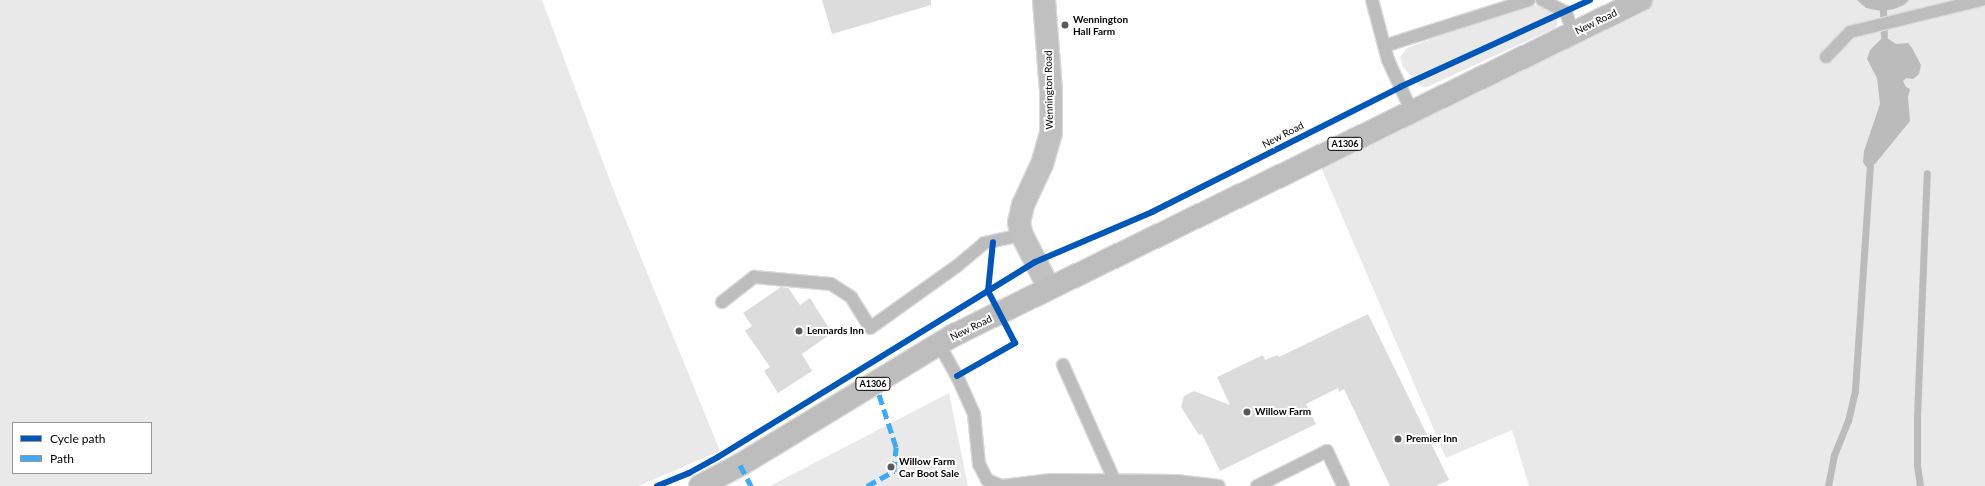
<!DOCTYPE html>
<style>
body{margin:0}
#map{position:relative;width:1985px;height:486px;overflow:hidden;background:#fff;font-family:Lato,sans-serif}
div>[style]{position:absolute}
[style*='--x']{left:calc(var(--x)*1px);top:calc(var(--y)*1px);width:calc(var(--w)*1px);rotate:calc(var(--a)*1deg)}
.green>*{inset:0;background:#e9e9e9}
.water>*{inset:0;background:#bbb}
.stream>*{height:7px;margin:-3.5px;padding:0 3.5px;transform-origin:3.5px;border-radius:3.5px;background:#bbb}
.building>*{inset:0;background:#dcdcdc}
.roads{filter:drop-shadow(1px 0 #dbdbdb) drop-shadow(-1px 0 #dbdbdb) drop-shadow(0 1px #dbdbdb) drop-shadow(0 -1px #dbdbdb)}
.lane>*{height:12px;margin:-6px;padding:0 6px;transform-origin:6px;border-radius:6px;background:#bdbdbd}
.secondary>*{height:22px;margin:-11px;padding:0 11px;transform-origin:11px;border-radius:11px;background:#c0c0c0}
.primary>*{height:22px;margin:-11px;padding:0 11px;transform-origin:11px;border-radius:11px;background:#bdbdbd}
.quiet>*{height:5px;margin-top:-2.5px;transform-origin:0;background:repeating-linear-gradient(90deg,#3fa9f5 0 10px,transparent 0 15px)}
.cycleway>*{height:6px;margin:-3px;padding:0 3px;transform-origin:3px;border-radius:3px;background:#0057b8}
.dots>*{width:11px;height:11px;translate:-50% -50%;box-sizing:border-box;border:2px solid #fff;border-radius:50%}
span{translate:-50% -50%;white-space:nowrap;text-align:center;line-height:1.15;-webkit-text-stroke:4px #fff;paint-order:stroke}
.shield-label span{padding:1px 3px;background:#fff;border:1px solid;border-radius:3px;-webkit-text-stroke-width:0}
.shield-label{font-size:9px;color:#000;font-weight:700}
.poi-label{font-size:10px;color:#000;font-weight:700}
.left{translate:0 -50%;text-align:left}
.street-label{font-size:10px;color:#000}
.legend{position:absolute;left:12px;top:422px;width:140px;height:52px;box-sizing:border-box;background:#fff;border:1px solid #999;margin:0;padding:5px 7px;list-style:none;font-size:12px;color:#000}
.legend li{display:flex;align-items:center;gap:8px;height:20px}
.legend b{width:20px;border:1px solid #999}
</style>
<div id="map">
<div class="green">
<div style="clip-path:polygon(evenodd,0 0,542px 0,615px 194px,720px 451px,638px 486px,0 486px,0 0,13px 423px,151px 423px,151px 473px,13px 473px,13px 423px)"></div>
<div style="clip-path:polygon(1641px 0,1985px 0,1985px 486px,1529px 486px,1512px 430px,1446px 458px,1317px 158px)"></div>
<div style="clip-path:polygon(1526px 4px,1543px 6px,1551px 11px,1558px 23px,1555px 28px,1427px 87px,1420px 86px,1403px 67px,1400px 57px,1407px 48px)"></div>
<div style="clip-path:polygon(949px 393px,968px 486px,770px 486px)"></div>
</div>
<div class="water">
<div style="clip-path:polygon(1857px 0,1909px 0,1904px 5px,1894px 9px,1881px 11px,1866px 8px)"></div>
<div style="clip-path:polygon(1884px 36px,1896px 44px,1908px 43px,1912px 48px,1921px 65px,1919px 74px,1913px 79px,1906px 78px,1903px 81px,1906px 87px,1910px 89px,1908px 97px,1910px 121px,1875px 164px,1866px 167px,1863px 162px,1864px 151px,1880px 104px,1877px 78px,1867px 59px,1870px 50px)"></div>
</div>
<div class="stream">
<div style="--x:1883;--y:10;--w:26;--a:88"></div>
<div style="--x:1828;--y:486;--w:32;--a:-79"></div>
<div style="--x:1834;--y:455;--w:37;--a:-68"></div>
<div style="--x:1848;--y:421;--w:32;--a:-77"></div>
<div style="--x:1855;--y:390;--w:225;--a:-86.2"></div>
<div style="--x:1920;--y:486;--w:22;--a:-98"></div>
<div style="--x:1917;--y:464;--w:47;--a:-90"></div>
<div style="--x:1917;--y:417;--w:244;--a:-87.7"></div>
</div>
<div class="building">
<div style="clip-path:polygon(822px 0,931px 0,931px 5px,832px 34px)"></div>
<div style="clip-path:polygon(781px 287px,788px 288px,800px 305px,810px 298px,832px 333px,802px 354px,812px 371px,778px 393px,764px 371px,770px 367px,745px 331px,752px 326px,743px 313px)"></div>
<div style="clip-path:polygon(1368px 314px,1449px 480px,1436px 486px,1390px 486px,1344px 389px,1339px 392px,1338px 388px,1306px 404px,1316px 424px,1220px 471px,1202px 434px,1199px 435px,1181px 407px,1184px 396px,1194px 391px,1230px 405px,1217px 377px,1263px 355px,1265px 360px,1278px 355px,1279px 357px)"></div>
</div>
<div class="roads">
<div class="lane">
<div style="--x:1372;--y:0;--w:62;--a:75.1"></div>
<div style="--x:1388;--y:60;--w:57;--a:65.2"></div>
<div style="--x:1542;--y:0;--w:27;--a:27"></div>
<div style="--x:1566;--y:12;--w:22;--a:72"></div>
<div style="--x:1384;--y:46;--w:152;--a:-17.6"></div>
<div style="--x:1826;--y:57;--w:35;--a:-46"></div>
<div style="--x:1850;--y:32;--w:135;--a:-13.7"></div>
<div style="--x:722;--y:302;--w:41;--a:-38"></div>
<div style="--x:754;--y:277;--w:77;--a:5.2"></div>
<div style="--x:831;--y:284;--w:24;--a:33"></div>
<div style="--x:851;--y:297;--w:36;--a:58"></div>
<div style="--x:870;--y:328;--w:107;--a:-35.5"></div>
<div style="--x:957;--y:266;--w:35;--a:-40"></div>
<div style="--x:984;--y:243;--w:39;--a:-12"></div>
<div style="--x:939;--y:344;--w:37;--a:61"></div>
<div style="--x:957;--y:376;--w:42;--a:65.9"></div>
<div style="--x:974;--y:414;--w:50;--a:84.3"></div>
<div style="--x:979;--y:464;--w:18;--a:63"></div>
<div style="--x:987;--y:480;--w:16;--a:22"></div>
<div style="--x:1002;--y:486;--w:49;--a:-7"></div>
<div style="--x:1051;--y:480;--w:125;--a:0.5"></div>
<div style="--x:1176;--y:481;--w:43;--a:6.6"></div>
<div style="--x:1063;--y:365;--w:128;--a:66"></div>
<div style="--x:1257;--y:486;--w:78;--a:-26.6"></div>
<div style="--x:1327;--y:451;--w:38;--a:65"></div>
</div>
<div class="secondary">
<div style="--x:1044;--y:0;--w:92;--a:85.6"></div>
<div style="--x:1051;--y:92;--w:41;--a:90"></div>
<div style="--x:1051;--y:133;--w:32;--a:106"></div>
<div style="--x:1042;--y:164;--w:45;--a:114.9"></div>
<div style="--x:1023;--y:205;--w:18;--a:103"></div>
<div style="--x:1019;--y:223;--w:12;--a:76"></div>
<div style="--x:1022;--y:235;--w:59;--a:63"></div>
</div>
<div class="primary">
<div style="--x:700;--y:486;--w:45;--a:-27.7"></div>
<div style="--x:740;--y:465;--w:248;--a:-31.3"></div>
<div style="--x:952;--y:336;--w:767;--a:-26"></div>
</div>
</div>
<div class="quiet">
<div style="--x:740;--y:465;--w:24;--a:62"></div>
<div style="--x:867;--y:486;--w:31;--a:-29"></div>
<div style="--x:894;--y:471;--w:24;--a:-85"></div>
<div style="--x:896;--y:447;--w:68;--a:-107.9"></div>
</div>
<div class="cycleway">
<div style="--x:957;--y:376;--w:67;--a:-29.6"></div>
<div style="--x:1015;--y:343;--w:59;--a:-117.4"></div>
<div style="--x:988;--y:291;--w:49;--a:-84.2"></div>
<div style="--x:657;--y:486;--w:35;--a:-22"></div>
<div style="--x:689;--y:473;--w:33;--a:-29"></div>
<div style="--x:718;--y:457;--w:372;--a:-31.6"></div>
<div style="--x:1035;--y:262;--w:127;--a:-23.1"></div>
<div style="--x:1152;--y:212;--w:278;--a:-26.7"></div>
<div style="--x:1400;--y:87;--w:209;--a:-24.6"></div>
</div>
<div class="dots">
<div style="left:1065px;top:25px;background:#595959"></div>
<div style="left:799px;top:331px;background:#595959"></div>
<div style="left:1247px;top:412px;background:#595959"></div>
<div style="left:1398px;top:439px;background:#595959"></div>
<div style="left:891px;top:467px;background:#595959"></div>
</div>
<div class="shield-label">
<span style="left:1345px;top:144px">A1306</span>
<span style="left:873px;top:384px">A1306</span>
</div>
<div class="poi-label">
<span class="left" style="left:1073px;top:25px">Wennington<br>Hall Farm</span>
<span class="left" style="left:807px;top:331px">Lennards Inn</span>
<span class="left" style="left:1255px;top:412px">Willow Farm</span>
<span class="left" style="left:1406px;top:439px">Premier Inn</span>
<span class="left" style="left:899px;top:467px">Willow Farm<br>Car Boot Sale</span>
</div>
<div class="street-label">
<span style="left:1596px;top:22px;rotate:-26deg">New Road</span>
<span style="left:1049px;top:90px;rotate:-91deg">Wennington Road</span>
<span style="left:1283px;top:135px;rotate:-27deg">New Road</span>
<span style="left:971px;top:328px;rotate:-26deg">New Road</span>
</div>
<ul class="legend">
<li><b style="height:5px;background:#0057b8"></b>Cycle path</li>
<li><b style="height:5px;background:#3fa9f5"></b>Path</li>
</ul>
</div>
